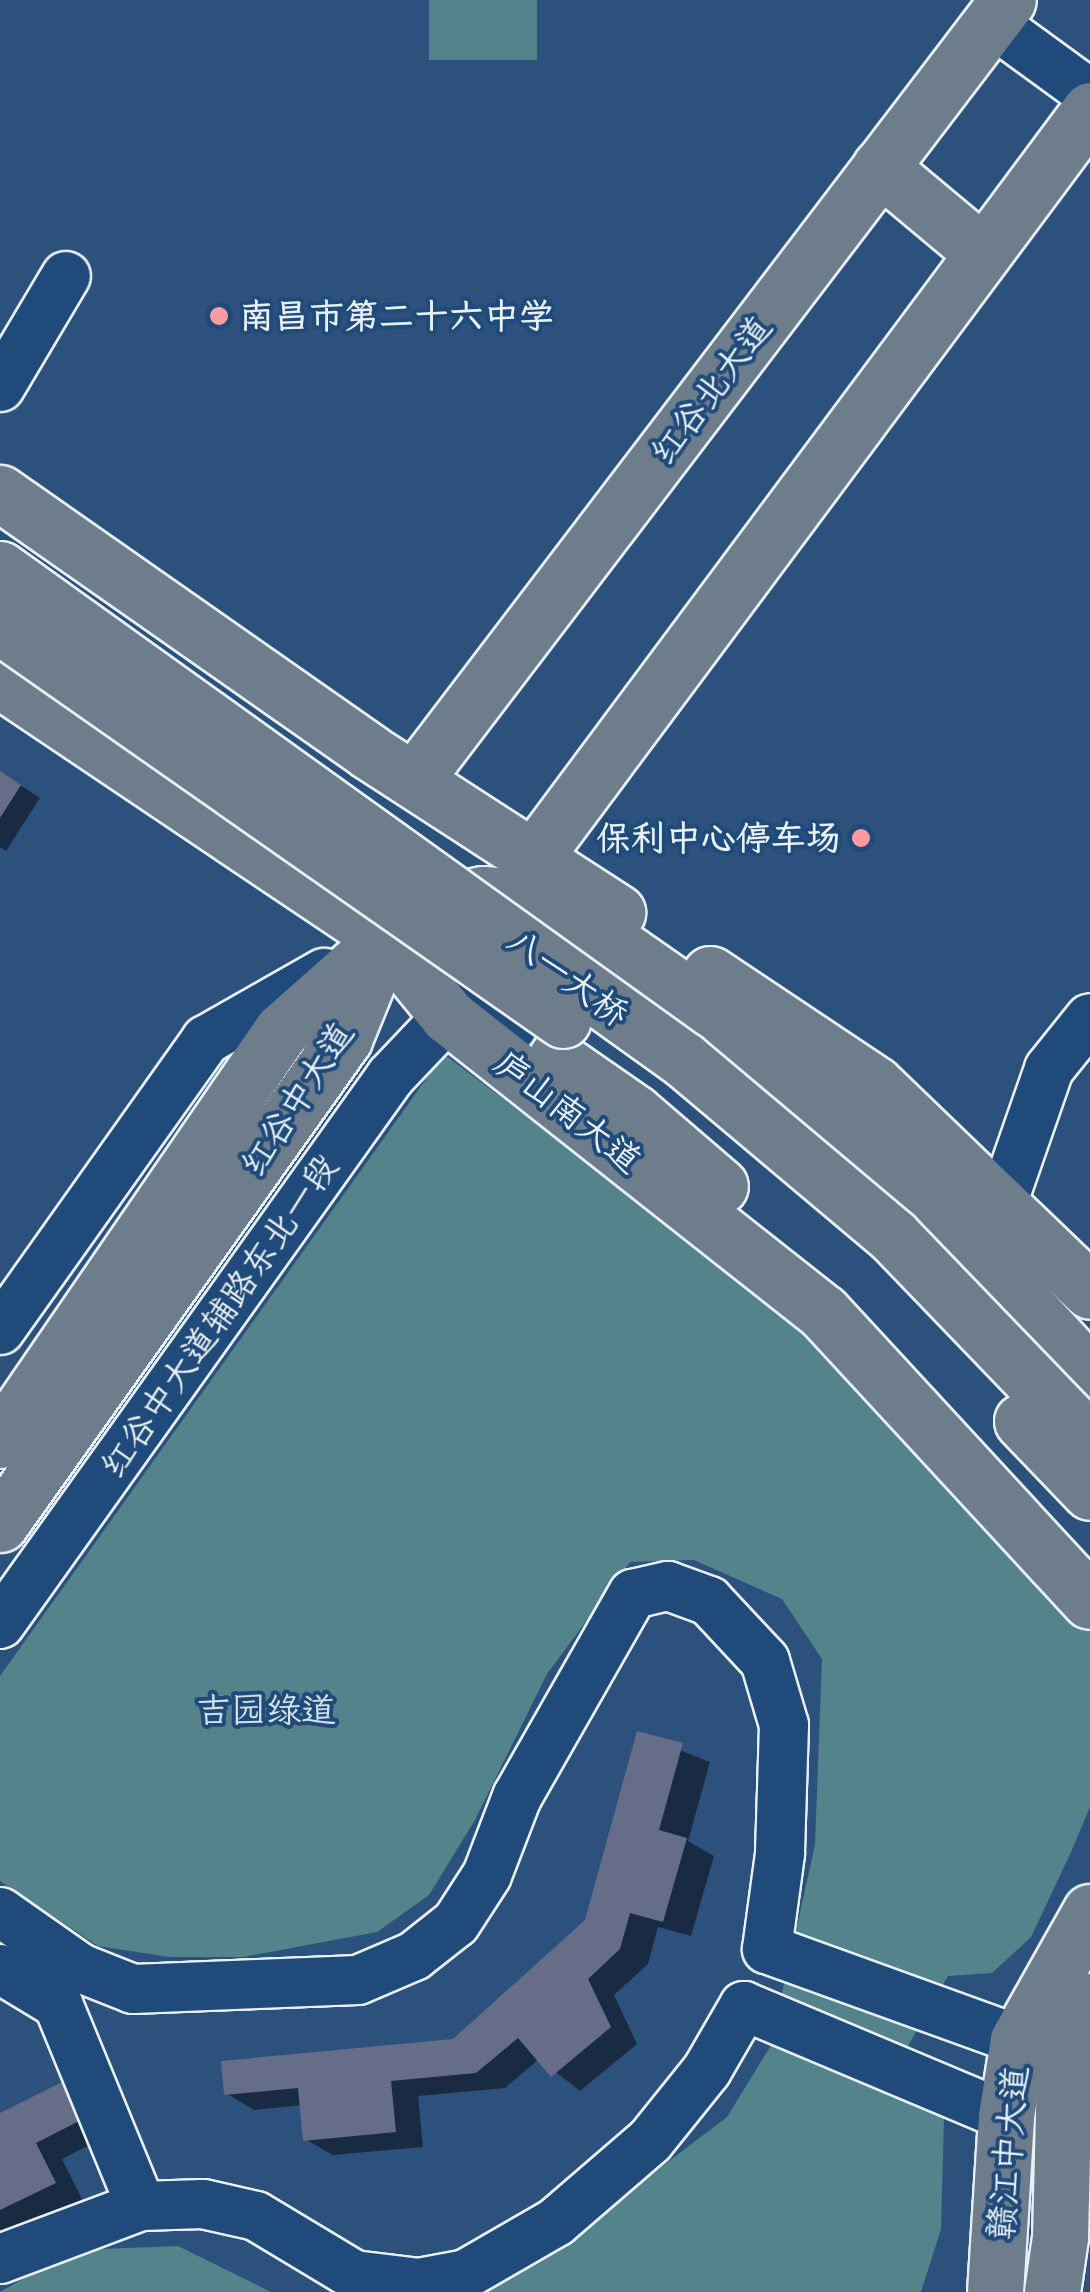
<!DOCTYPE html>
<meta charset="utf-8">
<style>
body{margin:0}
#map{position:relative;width:1090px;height:2292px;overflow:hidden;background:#2d517d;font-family:Itim,"LXGW WenKai TC",sans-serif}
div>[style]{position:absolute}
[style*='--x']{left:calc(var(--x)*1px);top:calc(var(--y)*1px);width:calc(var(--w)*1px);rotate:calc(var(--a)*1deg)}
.green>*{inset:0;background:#54838c;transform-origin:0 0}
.shadow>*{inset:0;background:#0007}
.building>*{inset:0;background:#656d89}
.roads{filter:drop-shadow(2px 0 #e8f1f8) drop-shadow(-2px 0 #e8f1f8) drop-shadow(0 2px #e8f1f8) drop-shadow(0 -2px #e8f1f8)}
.minor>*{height:48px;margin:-24px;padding:0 24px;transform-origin:24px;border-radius:24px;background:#1f4a7a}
.major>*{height:55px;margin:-27.5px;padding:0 27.5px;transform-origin:27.5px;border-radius:27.5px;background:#6d7d8c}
.bridges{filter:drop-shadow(2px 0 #e8f1f8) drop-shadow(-2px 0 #e8f1f8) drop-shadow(0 2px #e8f1f8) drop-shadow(0 -2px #e8f1f8)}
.highway-bridge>*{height:55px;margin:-27.5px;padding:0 27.5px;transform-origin:27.5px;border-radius:27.5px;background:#6d7d8c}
.dots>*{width:28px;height:28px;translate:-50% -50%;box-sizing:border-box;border:5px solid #1f4a7a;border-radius:50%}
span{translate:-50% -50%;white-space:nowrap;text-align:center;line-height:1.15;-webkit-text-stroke:8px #1f4a7a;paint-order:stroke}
.poi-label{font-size:35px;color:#e8f1f8;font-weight:700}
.left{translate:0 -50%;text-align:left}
.right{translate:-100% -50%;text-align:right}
.street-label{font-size:35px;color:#e8f1f8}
.park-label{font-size:35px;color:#d2e0e8}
</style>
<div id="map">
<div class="green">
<div style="left:429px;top:0;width:108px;height:60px"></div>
<div style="clip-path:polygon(444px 1054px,774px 1304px,1090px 1629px,1090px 1807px,1071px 1852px,1031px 1937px,992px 1973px,948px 1976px,909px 2044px,905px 2091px,944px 2119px,941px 2229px,921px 2292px,467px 2292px,528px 2268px,727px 2117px,770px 2047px,815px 1845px,822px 1659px,782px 1599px,694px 1560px,630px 1562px,547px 1674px,475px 1820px,429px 1895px,377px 1932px,243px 1957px,169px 1957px,98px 1946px,0 1881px,0 1676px)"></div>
<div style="clip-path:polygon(178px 2246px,271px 2292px,0 2292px,35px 2272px,101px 2249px)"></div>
</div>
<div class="shadow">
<div style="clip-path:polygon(0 772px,40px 798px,6px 851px,0 847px)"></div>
<div style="clip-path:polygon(639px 1734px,710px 1762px,688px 1841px,714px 1856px,691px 1936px,658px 1927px,648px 1964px,614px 1995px,637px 2044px,580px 2091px,539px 2059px,505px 2088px,418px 2096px,423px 2147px,333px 2155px,305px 2139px,302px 2105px,254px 2110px,226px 2093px,454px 2042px,587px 1922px)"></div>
<div style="clip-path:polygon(74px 2079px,119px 2130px,62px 2159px,82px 2199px,9px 2235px,0 2230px,0 2116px)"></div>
</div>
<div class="building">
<div style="clip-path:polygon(0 771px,21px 785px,0 818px)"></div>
<div style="clip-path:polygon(637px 1731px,683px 1743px,659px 1830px,687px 1838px,663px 1922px,630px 1913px,620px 1949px,588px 1979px,611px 2027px,551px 2077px,518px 2038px,476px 2073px,391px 2081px,396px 2132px,303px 2141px,298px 2088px,224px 2095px,221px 2061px,453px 2039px,585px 1920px)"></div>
<div style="clip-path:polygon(74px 2076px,93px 2114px,36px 2143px,56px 2183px,0 2210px,0 2113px)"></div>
</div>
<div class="roads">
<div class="minor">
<div style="--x:990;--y:21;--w:124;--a:36.1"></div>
<div style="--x:0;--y:387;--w:129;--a:-59.3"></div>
<div style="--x:428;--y:968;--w:103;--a:35.1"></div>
<div style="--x:1001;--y:1207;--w:146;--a:-70.8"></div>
<div style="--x:1049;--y:1069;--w:65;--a:-51.2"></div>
<div style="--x:0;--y:1330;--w:356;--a:-54.6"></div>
<div style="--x:206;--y:1040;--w:136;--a:-29.6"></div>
<div style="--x:0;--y:1624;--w:673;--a:-54.49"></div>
<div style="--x:391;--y:1076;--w:83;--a:-46.5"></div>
<div style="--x:0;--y:1912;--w:98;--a:35"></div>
<div style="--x:80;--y:1968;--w:57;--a:21.6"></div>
<div style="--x:133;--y:1989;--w:225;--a:-2.3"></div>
<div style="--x:358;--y:1980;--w:61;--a:-23.2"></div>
<div style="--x:414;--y:1956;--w:53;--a:-38.2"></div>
<div style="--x:456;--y:1923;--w:57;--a:-57.1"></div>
<div style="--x:487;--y:1875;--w:84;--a:-69"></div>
<div style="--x:517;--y:1797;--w:234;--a:-60.3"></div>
<div style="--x:633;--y:1594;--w:36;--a:-13"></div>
<div style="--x:668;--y:1586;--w:44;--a:20.1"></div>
<div style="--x:709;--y:1601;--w:82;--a:47"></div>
<div style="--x:765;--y:1661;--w:67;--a:73.5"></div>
<div style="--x:784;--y:1725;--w:129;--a:91.8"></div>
<div style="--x:780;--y:1854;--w:96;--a:97.8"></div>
<div style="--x:767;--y:1949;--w:267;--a:19.9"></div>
<div style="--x:0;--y:1969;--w:68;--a:31.1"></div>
<div style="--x:58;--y:2004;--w:218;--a:67.7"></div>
<div style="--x:0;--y:2259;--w:151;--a:-20.6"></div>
<div style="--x:141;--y:2206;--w:62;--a:-1.8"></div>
<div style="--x:203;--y:2204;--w:54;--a:12.8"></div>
<div style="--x:256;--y:2216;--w:114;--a:31"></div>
<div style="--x:354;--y:2275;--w:64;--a:7.1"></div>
<div style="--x:418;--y:2283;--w:49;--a:-10.6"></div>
<div style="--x:466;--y:2274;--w:104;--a:-30"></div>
<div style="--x:556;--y:2222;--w:124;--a:-40.8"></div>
<div style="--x:650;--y:2141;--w:91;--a:-51.2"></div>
<div style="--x:707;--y:2070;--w:74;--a:-60"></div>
<div style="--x:744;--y:2006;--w:284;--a:22.8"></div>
</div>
<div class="major">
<div style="--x:880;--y:167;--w:134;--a:39.9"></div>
<div style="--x:0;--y:493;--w:449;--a:35"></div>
<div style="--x:368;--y:751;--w:297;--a:32.9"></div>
<div style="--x:0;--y:680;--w:464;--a:33.9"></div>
<div style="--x:385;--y:939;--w:99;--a:50.7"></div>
<div style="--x:448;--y:1016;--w:478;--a:38.3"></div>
<div style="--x:823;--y:1312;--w:393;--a:47.3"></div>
<div style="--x:414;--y:780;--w:980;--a:-52.71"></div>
<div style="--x:534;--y:857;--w:931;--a:-53.34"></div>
<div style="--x:710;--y:974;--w:198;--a:33.7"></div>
<div style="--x:875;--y:1084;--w:298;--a:43.9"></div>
<div style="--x:556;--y:1058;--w:96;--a:34.8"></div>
<div style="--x:635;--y:1113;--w:112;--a:40.7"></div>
<div style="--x:0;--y:1440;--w:496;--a:-55.5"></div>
<div style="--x:281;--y:1031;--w:139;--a:-41.5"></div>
<div style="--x:385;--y:939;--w:63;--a:-34.7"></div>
<div style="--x:437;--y:903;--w:47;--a:-11.1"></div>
<div style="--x:483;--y:894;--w:34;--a:5"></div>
<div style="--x:517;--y:897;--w:73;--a:20.9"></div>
<div style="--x:585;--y:923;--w:133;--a:34.9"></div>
<div style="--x:694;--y:999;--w:311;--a:40.6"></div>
<div style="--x:930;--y:1201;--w:236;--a:47.2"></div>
<div style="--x:0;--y:1524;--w:595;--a:-54.65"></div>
<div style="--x:344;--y:1039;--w:95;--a:-67.8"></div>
<div style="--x:995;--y:2292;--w:176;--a:-86.4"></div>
<div style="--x:1006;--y:2116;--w:77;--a:-81"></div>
<div style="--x:1018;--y:2040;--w:147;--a:-60.6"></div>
<div style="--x:1052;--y:2292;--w:56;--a:-81.7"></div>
<div style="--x:1060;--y:2237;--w:168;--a:-88.6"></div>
<div style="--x:1064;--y:2069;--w:73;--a:-69.1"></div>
</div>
</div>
<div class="bridges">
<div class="highway-bridge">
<div style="--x:0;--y:569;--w:842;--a:35.67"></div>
<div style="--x:684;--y:1060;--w:273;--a:40.1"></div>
<div style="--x:893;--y:1236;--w:284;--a:46.1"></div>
<div style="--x:0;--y:626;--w:687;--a:34.99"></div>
<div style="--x:1022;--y:1421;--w:98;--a:46.2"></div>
</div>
</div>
<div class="dots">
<div style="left:219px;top:316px;background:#ff9aa2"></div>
<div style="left:861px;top:838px;background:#ff9aa2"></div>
</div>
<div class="poi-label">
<span class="left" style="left:239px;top:316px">南昌市第二十六中学</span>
<span class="right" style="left:841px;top:838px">保利中心停车场</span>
</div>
<div class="street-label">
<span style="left:711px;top:390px;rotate:-53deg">红谷北大道</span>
<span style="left:568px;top:977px;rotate:36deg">八一大桥</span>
<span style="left:297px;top:1099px;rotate:-57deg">红谷中大道</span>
<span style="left:568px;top:1111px;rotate:38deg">庐山南大道</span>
<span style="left:219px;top:1316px;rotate:-55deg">红谷中大道辅路东北一段</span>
<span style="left:1008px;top:2153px;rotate:-85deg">赣江中大道</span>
</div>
<div class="park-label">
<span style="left:266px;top:1710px">吉园绿道</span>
</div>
</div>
